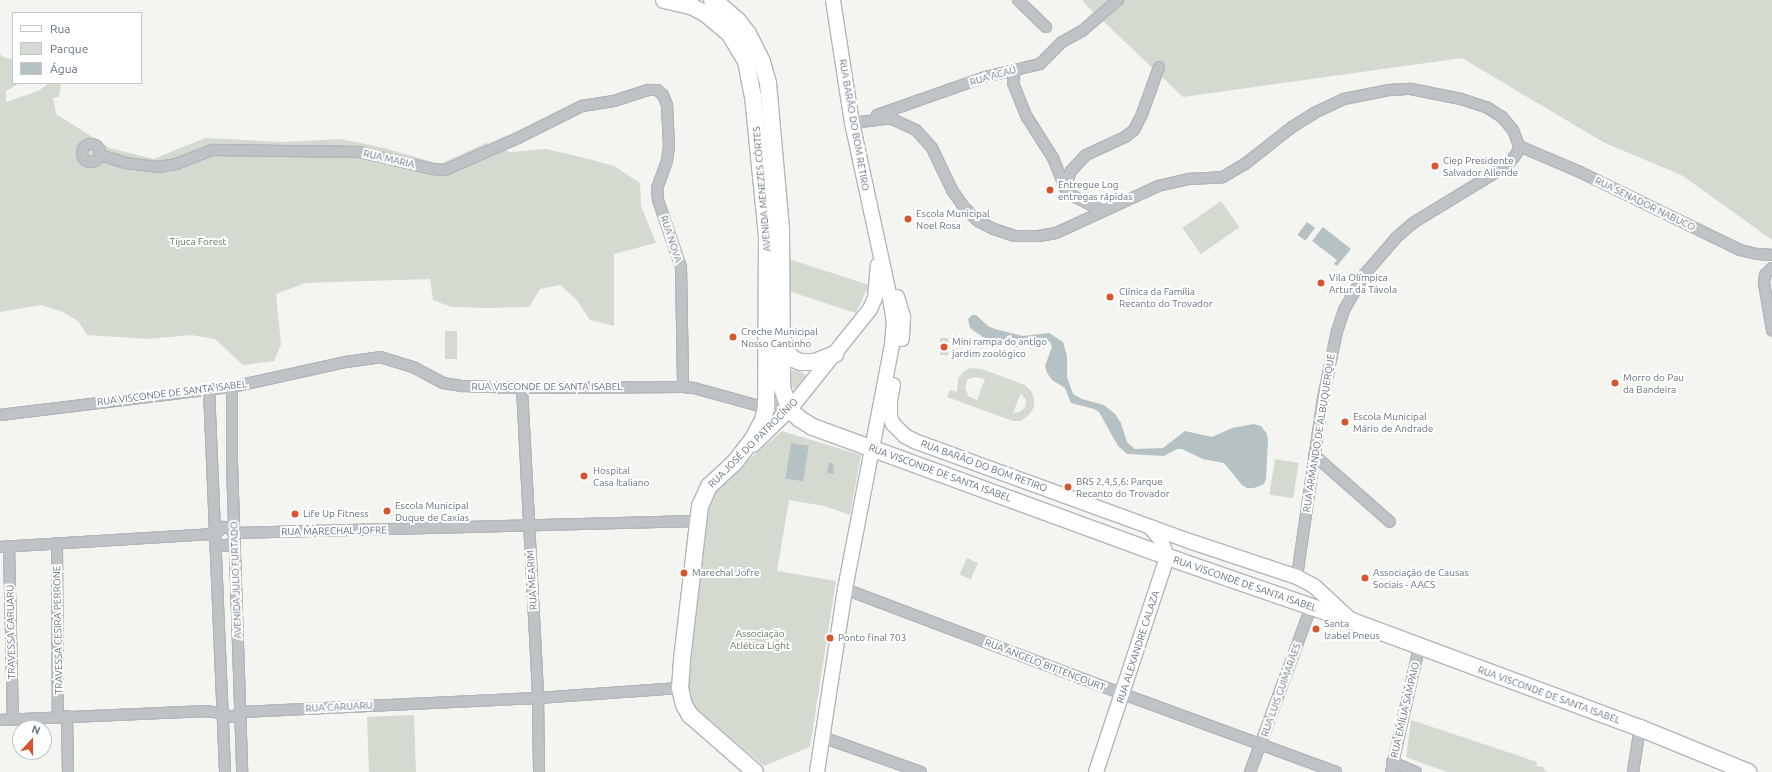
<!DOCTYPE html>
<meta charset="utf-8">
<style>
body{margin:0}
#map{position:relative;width:1772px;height:772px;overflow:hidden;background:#f4f4f0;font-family:Ubuntu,sans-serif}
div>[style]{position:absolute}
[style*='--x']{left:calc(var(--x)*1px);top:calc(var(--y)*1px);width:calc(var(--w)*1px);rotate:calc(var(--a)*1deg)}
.green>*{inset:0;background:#d5dad1;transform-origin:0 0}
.water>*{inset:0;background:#b6c1c4;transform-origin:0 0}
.roads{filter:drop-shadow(1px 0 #b2b6ba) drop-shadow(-1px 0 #b2b6ba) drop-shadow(0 1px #b2b6ba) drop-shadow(0 -1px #b2b6ba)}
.street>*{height:10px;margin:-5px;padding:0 5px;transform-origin:5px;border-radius:5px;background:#bfc3c6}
.street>.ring{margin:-5px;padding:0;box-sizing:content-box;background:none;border:10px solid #bfc3c6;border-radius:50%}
.secondary>*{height:14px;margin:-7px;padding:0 7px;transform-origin:7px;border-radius:7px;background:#fff}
.primary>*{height:16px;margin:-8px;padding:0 8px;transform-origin:8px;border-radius:8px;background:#fff}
.dots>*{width:11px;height:11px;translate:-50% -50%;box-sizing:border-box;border:2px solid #fff;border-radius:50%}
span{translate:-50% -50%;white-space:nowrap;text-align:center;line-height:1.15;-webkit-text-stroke:4px #fff;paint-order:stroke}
.street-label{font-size:10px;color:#65737f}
.poi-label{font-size:10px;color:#65737f}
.left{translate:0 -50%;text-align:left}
.park-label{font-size:10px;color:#677763}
.legend{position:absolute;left:12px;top:12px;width:130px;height:72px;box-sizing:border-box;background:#fff;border:1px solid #c1c7cc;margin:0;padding:5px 7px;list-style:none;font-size:12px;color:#65737f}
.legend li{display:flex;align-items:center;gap:8px;height:20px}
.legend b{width:20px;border:1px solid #c1c7cc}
.north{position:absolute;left:12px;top:720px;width:40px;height:40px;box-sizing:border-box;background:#fff;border:1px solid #c1c7cc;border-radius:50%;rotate:21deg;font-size:11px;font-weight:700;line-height:16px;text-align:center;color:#65737f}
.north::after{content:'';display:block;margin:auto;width:14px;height:18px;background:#d6542e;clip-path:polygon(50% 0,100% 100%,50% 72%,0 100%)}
</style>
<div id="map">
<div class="green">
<div style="clip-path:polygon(1084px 0,1772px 0,1772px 240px,1683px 176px,1603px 142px,1462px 58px,1183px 97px,1083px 2px)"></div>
<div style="clip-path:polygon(0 54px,3px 57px,13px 59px,13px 83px,20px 83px,6px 91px,6px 102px,38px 91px,49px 83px,61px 83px,59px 97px,53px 98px,56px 114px,110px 148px,154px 159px,205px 138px,283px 142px,341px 139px,384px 148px,440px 164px,486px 143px,510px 152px,546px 149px,589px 159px,614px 166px,640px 183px,641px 206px,656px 243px,614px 254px,614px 326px,590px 320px,576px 299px,560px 285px,540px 289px,529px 307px,487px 308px,451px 307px,433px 300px,430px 279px,305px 283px,276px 294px,281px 345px,274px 361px,243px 365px,215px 339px,191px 335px,149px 339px,87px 335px,78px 321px,63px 312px,41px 305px,0 312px)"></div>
<div style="left:1221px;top:201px;width:32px;height:47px;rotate:55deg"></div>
<div style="clip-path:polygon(786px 258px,869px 285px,856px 313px,785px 290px)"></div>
<div style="left:457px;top:331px;width:28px;height:12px;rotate:90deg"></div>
<div style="left:940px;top:338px;width:8px;height:17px"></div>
<div style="clip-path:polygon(evenodd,970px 368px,982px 369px,1025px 385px,1031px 391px,1034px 398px,1034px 407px,1030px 414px,1021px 421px,1013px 421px,947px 397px,950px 390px,957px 392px,958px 379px,963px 372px,970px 368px,975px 377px,985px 379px,977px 400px,968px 396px,965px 387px,968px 379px,975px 377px,970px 368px,1021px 393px,1026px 400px,1025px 407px,1020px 412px,1013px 413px,1021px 393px)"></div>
<div style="clip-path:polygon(793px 370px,806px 374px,805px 379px,795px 390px,789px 383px,790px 372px)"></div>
<div style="clip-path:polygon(782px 431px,861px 455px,850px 515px,824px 506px,789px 500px,777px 571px,836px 581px,810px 747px,764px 766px,697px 710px,690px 699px,688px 689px,708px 506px,716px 488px)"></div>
<div style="left:1275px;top:459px;width:24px;height:36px;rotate:9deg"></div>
<div style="left:967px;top:558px;width:12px;height:18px;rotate:24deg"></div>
<div style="left:414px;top:715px;width:57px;height:47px;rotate:88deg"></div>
<div style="clip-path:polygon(1411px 720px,1537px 762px,1536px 766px,1543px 767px,1546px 772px,1447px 772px,1406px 757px)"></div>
</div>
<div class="water">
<div style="left:1307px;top:222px;width:10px;height:16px;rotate:37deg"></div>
<div style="clip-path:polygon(1323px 227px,1351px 249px,1337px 266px,1334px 264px,1337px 260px,1312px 241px)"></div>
<div style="clip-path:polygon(972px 315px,976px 315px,988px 326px,995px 329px,1023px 336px,1049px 333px,1063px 342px,1067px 356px,1067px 377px,1073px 394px,1082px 399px,1104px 405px,1115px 414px,1121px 423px,1127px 442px,1135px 449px,1163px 448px,1185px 431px,1212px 437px,1232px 428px,1254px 424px,1261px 426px,1267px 434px,1268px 440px,1266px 479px,1264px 484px,1254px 488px,1247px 488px,1242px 485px,1224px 463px,1203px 459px,1182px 449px,1177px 449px,1164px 456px,1127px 454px,1118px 446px,1099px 412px,1094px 409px,1071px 403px,1065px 388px,1052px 380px,1047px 373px,1045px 366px,1052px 347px,1050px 342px,1042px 341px,1022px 347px,1011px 346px,983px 337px,970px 328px,968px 319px)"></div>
<div style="left:791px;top:443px;width:18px;height:36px;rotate:9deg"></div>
<div style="clip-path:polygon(829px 462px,833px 463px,834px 474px,827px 473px)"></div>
</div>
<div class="roads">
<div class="street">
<div style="--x:1018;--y:0;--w:39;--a:44"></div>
<div style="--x:1015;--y:70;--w:13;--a:99"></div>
<div style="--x:1013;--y:83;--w:37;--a:68"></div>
<div style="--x:1027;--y:117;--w:49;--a:57.6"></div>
<div style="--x:1053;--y:158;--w:32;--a:68"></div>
<div style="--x:877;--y:115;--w:114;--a:-19.4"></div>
<div style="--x:985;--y:77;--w:57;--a:-13.3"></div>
<div style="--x:1040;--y:64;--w:31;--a:-45"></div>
<div style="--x:1062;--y:42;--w:23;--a:-29"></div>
<div style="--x:1082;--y:31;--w:48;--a:-40.7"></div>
<div style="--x:852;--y:123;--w:38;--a:-7"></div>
<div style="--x:890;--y:118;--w:29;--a:25"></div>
<div style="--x:916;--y:130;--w:24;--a:48"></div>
<div style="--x:932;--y:148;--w:47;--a:64.5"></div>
<div style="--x:952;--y:190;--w:19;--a:55"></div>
<div style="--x:963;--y:206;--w:21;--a:45"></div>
<div style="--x:978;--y:221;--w:18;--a:27"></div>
<div style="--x:994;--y:229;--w:21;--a:19"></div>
<div style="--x:1014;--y:236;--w:25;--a:0"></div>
<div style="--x:1039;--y:236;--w:17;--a:-10"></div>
<div style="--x:1056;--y:233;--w:112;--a:-24.7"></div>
<div style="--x:1158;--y:186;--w:32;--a:-13"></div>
<div style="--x:1189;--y:179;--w:34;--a:-3"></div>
<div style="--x:1223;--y:177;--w:26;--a:-31"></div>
<div style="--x:1245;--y:164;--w:60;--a:-38.2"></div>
<div style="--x:1292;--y:127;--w:26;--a:-32"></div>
<div style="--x:1314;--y:113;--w:33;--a:-25"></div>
<div style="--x:1344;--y:99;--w:46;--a:-11.3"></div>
<div style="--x:1389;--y:90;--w:22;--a:-3"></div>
<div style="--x:1411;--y:89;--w:51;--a:11.3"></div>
<div style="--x:1461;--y:99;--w:28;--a:18"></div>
<div style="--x:1488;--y:108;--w:17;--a:33"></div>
<div style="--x:1502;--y:117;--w:17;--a:50"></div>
<div style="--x:1513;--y:130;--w:17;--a:69"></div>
<div style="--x:1519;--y:146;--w:7;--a:106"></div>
<div style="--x:1517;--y:153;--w:15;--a:127"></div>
<div style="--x:1508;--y:165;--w:111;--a:148.6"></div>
<div style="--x:1413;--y:223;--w:23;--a:139"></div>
<div style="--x:1396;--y:238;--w:49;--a:130.9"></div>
<div style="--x:1364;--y:275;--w:40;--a:119.7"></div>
<div style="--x:1344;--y:310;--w:22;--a:108"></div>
<div style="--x:1337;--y:331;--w:68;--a:101.8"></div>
<div style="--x:1323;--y:398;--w:181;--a:98.3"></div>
<div class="ring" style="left:82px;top:144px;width:8px;height:8px"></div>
<div style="--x:1519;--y:146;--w:66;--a:23.1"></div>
<div style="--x:1580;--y:172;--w:178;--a:26"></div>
<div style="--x:1740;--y:250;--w:18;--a:13"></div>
<div style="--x:1758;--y:254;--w:14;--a:4"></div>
<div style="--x:100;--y:155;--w:27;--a:17"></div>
<div style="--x:126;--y:163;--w:32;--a:7"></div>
<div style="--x:158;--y:167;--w:18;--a:-9"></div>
<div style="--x:176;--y:164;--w:40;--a:-21"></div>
<div style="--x:213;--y:150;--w:146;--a:0.8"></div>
<div style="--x:359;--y:152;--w:75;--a:13.1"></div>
<div style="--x:432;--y:169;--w:13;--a:4"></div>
<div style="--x:445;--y:170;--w:80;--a:-23.7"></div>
<div style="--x:518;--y:138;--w:72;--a:-26.6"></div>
<div style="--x:582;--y:106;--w:32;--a:-9"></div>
<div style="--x:614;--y:101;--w:36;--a:-18"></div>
<div style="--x:648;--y:90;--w:9;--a:0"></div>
<div style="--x:657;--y:90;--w:8;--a:40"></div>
<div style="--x:663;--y:95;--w:11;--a:68"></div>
<div style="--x:667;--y:105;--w:41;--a:87.2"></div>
<div style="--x:669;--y:146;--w:15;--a:98"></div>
<div style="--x:667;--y:161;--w:29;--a:110"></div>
<div style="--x:657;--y:188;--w:12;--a:85"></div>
<div style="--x:658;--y:200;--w:71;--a:71.1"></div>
<div style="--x:681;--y:267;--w:120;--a:89"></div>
<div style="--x:1103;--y:211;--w:40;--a:-153.4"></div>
<div style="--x:1067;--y:193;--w:5;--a:-112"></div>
<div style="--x:1065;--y:188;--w:18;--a:-71"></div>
<div style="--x:1071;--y:171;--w:22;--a:-47"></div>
<div style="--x:1086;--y:155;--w:43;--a:-24.8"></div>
<div style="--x:1125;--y:137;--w:11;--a:-38"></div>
<div style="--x:1134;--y:130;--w:18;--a:-63"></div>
<div style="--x:1142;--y:114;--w:50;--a:-70.1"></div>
<div style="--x:1772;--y:268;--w:10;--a:135"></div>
<div style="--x:1765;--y:275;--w:8;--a:97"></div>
<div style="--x:1764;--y:283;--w:48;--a:80.3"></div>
<div style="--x:232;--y:387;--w:76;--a:90"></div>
<div style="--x:232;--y:463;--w:309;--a:88.1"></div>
<div style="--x:522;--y:388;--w:310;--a:87"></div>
<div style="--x:538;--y:698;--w:74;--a:89.2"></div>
<div style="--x:209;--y:389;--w:383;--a:87.6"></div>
<div style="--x:0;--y:415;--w:234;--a:-6.9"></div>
<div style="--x:232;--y:387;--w:117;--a:-12.4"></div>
<div style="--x:346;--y:362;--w:34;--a:-8"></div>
<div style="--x:380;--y:357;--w:37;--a:17"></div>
<div style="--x:415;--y:368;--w:32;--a:28"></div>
<div style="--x:443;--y:383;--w:20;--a:9"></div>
<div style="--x:463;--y:386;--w:59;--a:1.9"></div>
<div style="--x:522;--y:388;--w:161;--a:-0.4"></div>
<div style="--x:683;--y:387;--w:11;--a:5"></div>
<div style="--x:694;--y:388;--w:79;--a:15.4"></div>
<div style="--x:770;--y:409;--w:7;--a:-27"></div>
<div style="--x:776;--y:406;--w:13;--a:-51"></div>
<div style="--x:1314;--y:455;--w:101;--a:41.4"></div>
<div style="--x:215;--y:540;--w:6;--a:51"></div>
<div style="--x:219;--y:545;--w:9;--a:6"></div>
<div style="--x:228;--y:546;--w:10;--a:-45"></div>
<div style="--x:57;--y:543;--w:173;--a:89.7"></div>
<div style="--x:9;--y:546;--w:173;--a:88.7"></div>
<div style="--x:0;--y:547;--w:215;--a:-3.5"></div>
<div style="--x:215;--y:534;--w:11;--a:-41"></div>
<div style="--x:223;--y:527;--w:5;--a:0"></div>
<div style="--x:228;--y:527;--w:8;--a:45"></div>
<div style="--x:234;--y:533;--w:463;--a:-1.5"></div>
<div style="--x:845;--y:589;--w:297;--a:20.7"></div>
<div style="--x:1123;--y:694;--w:227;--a:20.1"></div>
<div style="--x:67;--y:716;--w:56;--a:89"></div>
<div style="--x:0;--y:720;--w:203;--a:-2.5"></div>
<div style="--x:203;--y:711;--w:20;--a:6"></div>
<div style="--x:223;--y:713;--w:6;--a:31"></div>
<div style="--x:228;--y:716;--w:5;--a:11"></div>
<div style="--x:233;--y:717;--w:9;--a:-32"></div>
<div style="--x:241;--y:712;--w:297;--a:-2.7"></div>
<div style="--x:538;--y:698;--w:142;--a:-4"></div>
<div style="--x:822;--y:737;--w:105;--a:19.5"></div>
<div style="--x:1392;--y:762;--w:26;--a:23"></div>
<div style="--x:1250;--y:772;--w:176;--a:-69.7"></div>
<div style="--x:1391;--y:772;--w:127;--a:-77.3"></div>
<div style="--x:1633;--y:772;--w:45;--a:-81"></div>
</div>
<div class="secondary">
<div style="--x:897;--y:297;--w:21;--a:73"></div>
<div style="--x:903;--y:317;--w:22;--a:93"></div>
<div style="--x:893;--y:385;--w:16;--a:101"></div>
<div style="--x:890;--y:401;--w:16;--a:90"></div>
<div style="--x:890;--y:417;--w:8;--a:67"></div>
<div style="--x:893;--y:424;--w:17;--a:45"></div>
<div style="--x:905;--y:436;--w:13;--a:27"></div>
<div style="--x:917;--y:442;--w:289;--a:20"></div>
<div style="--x:1189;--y:541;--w:114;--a:18.4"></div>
<div style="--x:1297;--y:577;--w:19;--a:28"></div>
<div style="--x:1314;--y:586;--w:50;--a:42.6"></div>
<div style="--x:753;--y:445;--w:52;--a:-44.2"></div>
<div style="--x:790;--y:409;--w:128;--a:-51.3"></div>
<div style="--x:870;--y:309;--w:12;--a:-66"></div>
<div style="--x:875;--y:298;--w:33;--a:-85"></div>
<div style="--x:817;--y:772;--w:185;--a:-81.3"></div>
<div style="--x:845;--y:589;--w:249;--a:-79.1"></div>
<div style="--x:892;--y:344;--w:21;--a:-85"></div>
<div style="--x:894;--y:323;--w:20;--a:-99"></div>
<div style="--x:891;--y:303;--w:184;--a:-102.2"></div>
<div style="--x:852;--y:123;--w:124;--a:-98.8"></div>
<div style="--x:1096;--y:772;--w:226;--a:-71.7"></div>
<div style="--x:1167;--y:557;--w:18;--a:-109"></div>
<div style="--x:1161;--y:540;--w:17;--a:-130"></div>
</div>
<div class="primary">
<div style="--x:664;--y:0;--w:28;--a:13"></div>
<div style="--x:691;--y:6;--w:17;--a:28"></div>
<div style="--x:706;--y:14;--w:30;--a:40"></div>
<div style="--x:729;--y:33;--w:33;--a:59"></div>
<div style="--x:746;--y:61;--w:36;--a:79"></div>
<div style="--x:753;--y:96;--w:142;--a:84.3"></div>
<div style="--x:767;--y:237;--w:171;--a:90.3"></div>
<div style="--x:766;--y:408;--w:12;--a:104"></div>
<div style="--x:763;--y:420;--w:21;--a:118"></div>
<div style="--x:753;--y:439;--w:31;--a:128"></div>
<div style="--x:734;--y:463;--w:34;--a:137"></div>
<div style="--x:709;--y:486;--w:22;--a:114"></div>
<div style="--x:700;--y:506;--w:155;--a:96.7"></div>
<div style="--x:682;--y:660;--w:28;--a:94"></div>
<div style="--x:680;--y:688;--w:17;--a:77"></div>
<div style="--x:684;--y:705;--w:12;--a:59"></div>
<div style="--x:690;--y:715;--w:86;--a:41.2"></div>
<div style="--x:712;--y:0;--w:12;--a:35"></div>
<div style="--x:722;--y:7;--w:21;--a:41"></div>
<div style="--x:738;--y:21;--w:16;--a:52"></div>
<div style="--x:748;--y:34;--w:31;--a:63"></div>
<div style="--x:762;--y:62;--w:22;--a:74"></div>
<div style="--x:768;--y:83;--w:148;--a:84.9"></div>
<div style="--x:781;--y:230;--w:158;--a:89.6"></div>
<div style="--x:782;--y:388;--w:15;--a:70"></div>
<div style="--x:787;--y:402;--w:13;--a:61"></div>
<div style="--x:793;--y:413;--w:9;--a:41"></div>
<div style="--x:800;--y:419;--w:15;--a:32"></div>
<div style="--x:813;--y:427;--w:393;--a:20.1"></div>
<div style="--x:1182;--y:562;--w:180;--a:19.1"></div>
<div style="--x:1352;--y:621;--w:307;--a:20.4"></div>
<div style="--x:1640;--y:728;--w:117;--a:22.2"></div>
<div style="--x:782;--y:338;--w:15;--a:70"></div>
<div style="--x:787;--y:352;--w:9;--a:49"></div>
<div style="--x:793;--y:359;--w:9;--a:21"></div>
<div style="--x:801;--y:362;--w:14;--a:0"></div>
<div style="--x:815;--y:362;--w:22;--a:-22"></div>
</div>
</div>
<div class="dots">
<div style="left:1435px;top:166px;background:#d6542e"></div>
<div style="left:1050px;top:190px;background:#d6542e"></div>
<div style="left:908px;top:219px;background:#d6542e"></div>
<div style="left:1321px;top:283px;background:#d6542e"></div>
<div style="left:1110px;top:297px;background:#d6542e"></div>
<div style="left:733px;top:337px;background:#d6542e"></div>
<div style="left:944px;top:347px;background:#d6542e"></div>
<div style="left:1615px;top:383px;background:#d6542e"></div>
<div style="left:1345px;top:422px;background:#d6542e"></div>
<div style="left:584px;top:476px;background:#d6542e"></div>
<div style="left:1068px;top:487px;background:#d6542e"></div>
<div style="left:387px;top:511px;background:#d6542e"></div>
<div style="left:295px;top:514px;background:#d6542e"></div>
<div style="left:684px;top:573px;background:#d6542e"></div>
<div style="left:1365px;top:578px;background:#d6542e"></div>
<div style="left:1316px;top:629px;background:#d6542e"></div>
<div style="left:830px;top:638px;background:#d6542e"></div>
</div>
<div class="street-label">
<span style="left:993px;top:76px;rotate:-16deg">RUA ACAÚ</span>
<span style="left:854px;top:125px;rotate:80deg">RUA BARÃO DO BOM RETIRO</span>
<span style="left:389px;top:159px;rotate:13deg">RUA MARIA</span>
<span style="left:762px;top:189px;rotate:-95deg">AVENIDA MENEZES CÔRTES</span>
<span style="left:1645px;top:204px;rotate:26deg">RUA SENADOR NABUCO</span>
<span style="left:671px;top:239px;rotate:72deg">RUA NOVA</span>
<span style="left:547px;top:387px">RUA VISCONDE DE SANTA ISABEL</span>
<span style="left:172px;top:393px;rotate:-7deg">RUA VISCONDE DE SANTA ISABEL</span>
<span style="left:1319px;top:433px;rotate:-81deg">RUA ARMANDO DE ALBUQUERQUE</span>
<span style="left:753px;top:443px;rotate:-45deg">RUA JOSÉ DO PATROCÍNIO</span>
<span style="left:984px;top:466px;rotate:20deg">RUA BARÃO DO BOM RETIRO</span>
<span style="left:940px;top:473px;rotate:20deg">RUA VISCONDE DE SANTA ISABEL</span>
<span style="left:334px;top:531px;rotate:-1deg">RUA MARECHAL JOFRE</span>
<span style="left:236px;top:580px;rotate:-92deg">AVENIDA JULIO FURTADO</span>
<span style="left:532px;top:580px;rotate:-93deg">RUA MEARIM</span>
<span style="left:1245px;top:584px;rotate:19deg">RUA VISCONDE DE SANTA ISABEL</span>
<span style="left:58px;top:630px;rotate:-91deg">TRAVESSA CESIRA PERRONE</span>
<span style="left:11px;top:632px;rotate:-91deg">TRAVESSA CARUARU</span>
<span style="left:1138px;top:647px;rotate:-72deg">RUA ALEXANDRE CALAZA</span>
<span style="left:1045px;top:665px;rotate:21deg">RUA ANGELO BITTENCOURT</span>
<span style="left:1281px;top:690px;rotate:-70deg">RUA LUIS GUIMARÃES</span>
<span style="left:1549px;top:695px;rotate:20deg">RUA VISCONDE DE SANTA ISABEL</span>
<span style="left:339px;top:707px;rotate:-3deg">RUA CARUARU</span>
<span style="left:1405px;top:710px;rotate:-77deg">RUA EMÍLIA SAMPAIO</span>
</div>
<div class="poi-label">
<span class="left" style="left:1443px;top:166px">Ciep Presidente<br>Salvador Allende</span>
<span class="left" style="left:1058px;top:190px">Entregue Log<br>entregas rápidas</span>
<span class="left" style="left:916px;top:219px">Escola Municipal<br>Noel Rosa</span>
<span class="left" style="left:1329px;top:283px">Vila Olímpica<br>Artur da Távola</span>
<span class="left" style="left:1119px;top:297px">Clínica da Família<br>Recanto do Trovador</span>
<span class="left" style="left:741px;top:337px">Creche Municipal<br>Nosso Cantinho</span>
<span class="left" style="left:952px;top:347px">Mini rampa do antigo<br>jardim zoológico</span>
<span class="left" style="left:1623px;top:383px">Morro do Pau<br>da Bandeira</span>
<span class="left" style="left:1353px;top:422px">Escola Municipal<br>Mário de Andrade</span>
<span class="left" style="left:593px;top:476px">Hospital<br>Casa Italiano</span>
<span class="left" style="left:1076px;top:487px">BRS 2,4,5,6: Parque<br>Recanto do Trovador</span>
<span class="left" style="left:395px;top:511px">Escola Municipal<br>Duque de Caxias</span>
<span class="left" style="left:303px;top:514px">Life Up Fitness</span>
<span class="left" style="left:1373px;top:578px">Associação de Causas<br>Sociais - AACS</span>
<span class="left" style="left:692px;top:573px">Marechal Jofre</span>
<span class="left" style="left:1324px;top:629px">Santa<br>Izabel Pneus</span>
<span class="left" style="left:838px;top:638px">Ponto final 703</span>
</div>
<div class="park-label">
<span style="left:198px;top:242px">Tijuca Forest</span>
<span style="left:760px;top:639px">Associação<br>Atlética Light</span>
</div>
<ul class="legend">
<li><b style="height:5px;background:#fff"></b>Rua</li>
<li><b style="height:11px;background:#d5dad1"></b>Parque</li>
<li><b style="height:11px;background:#b6c1c4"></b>Água</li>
</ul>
<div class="north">N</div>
</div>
